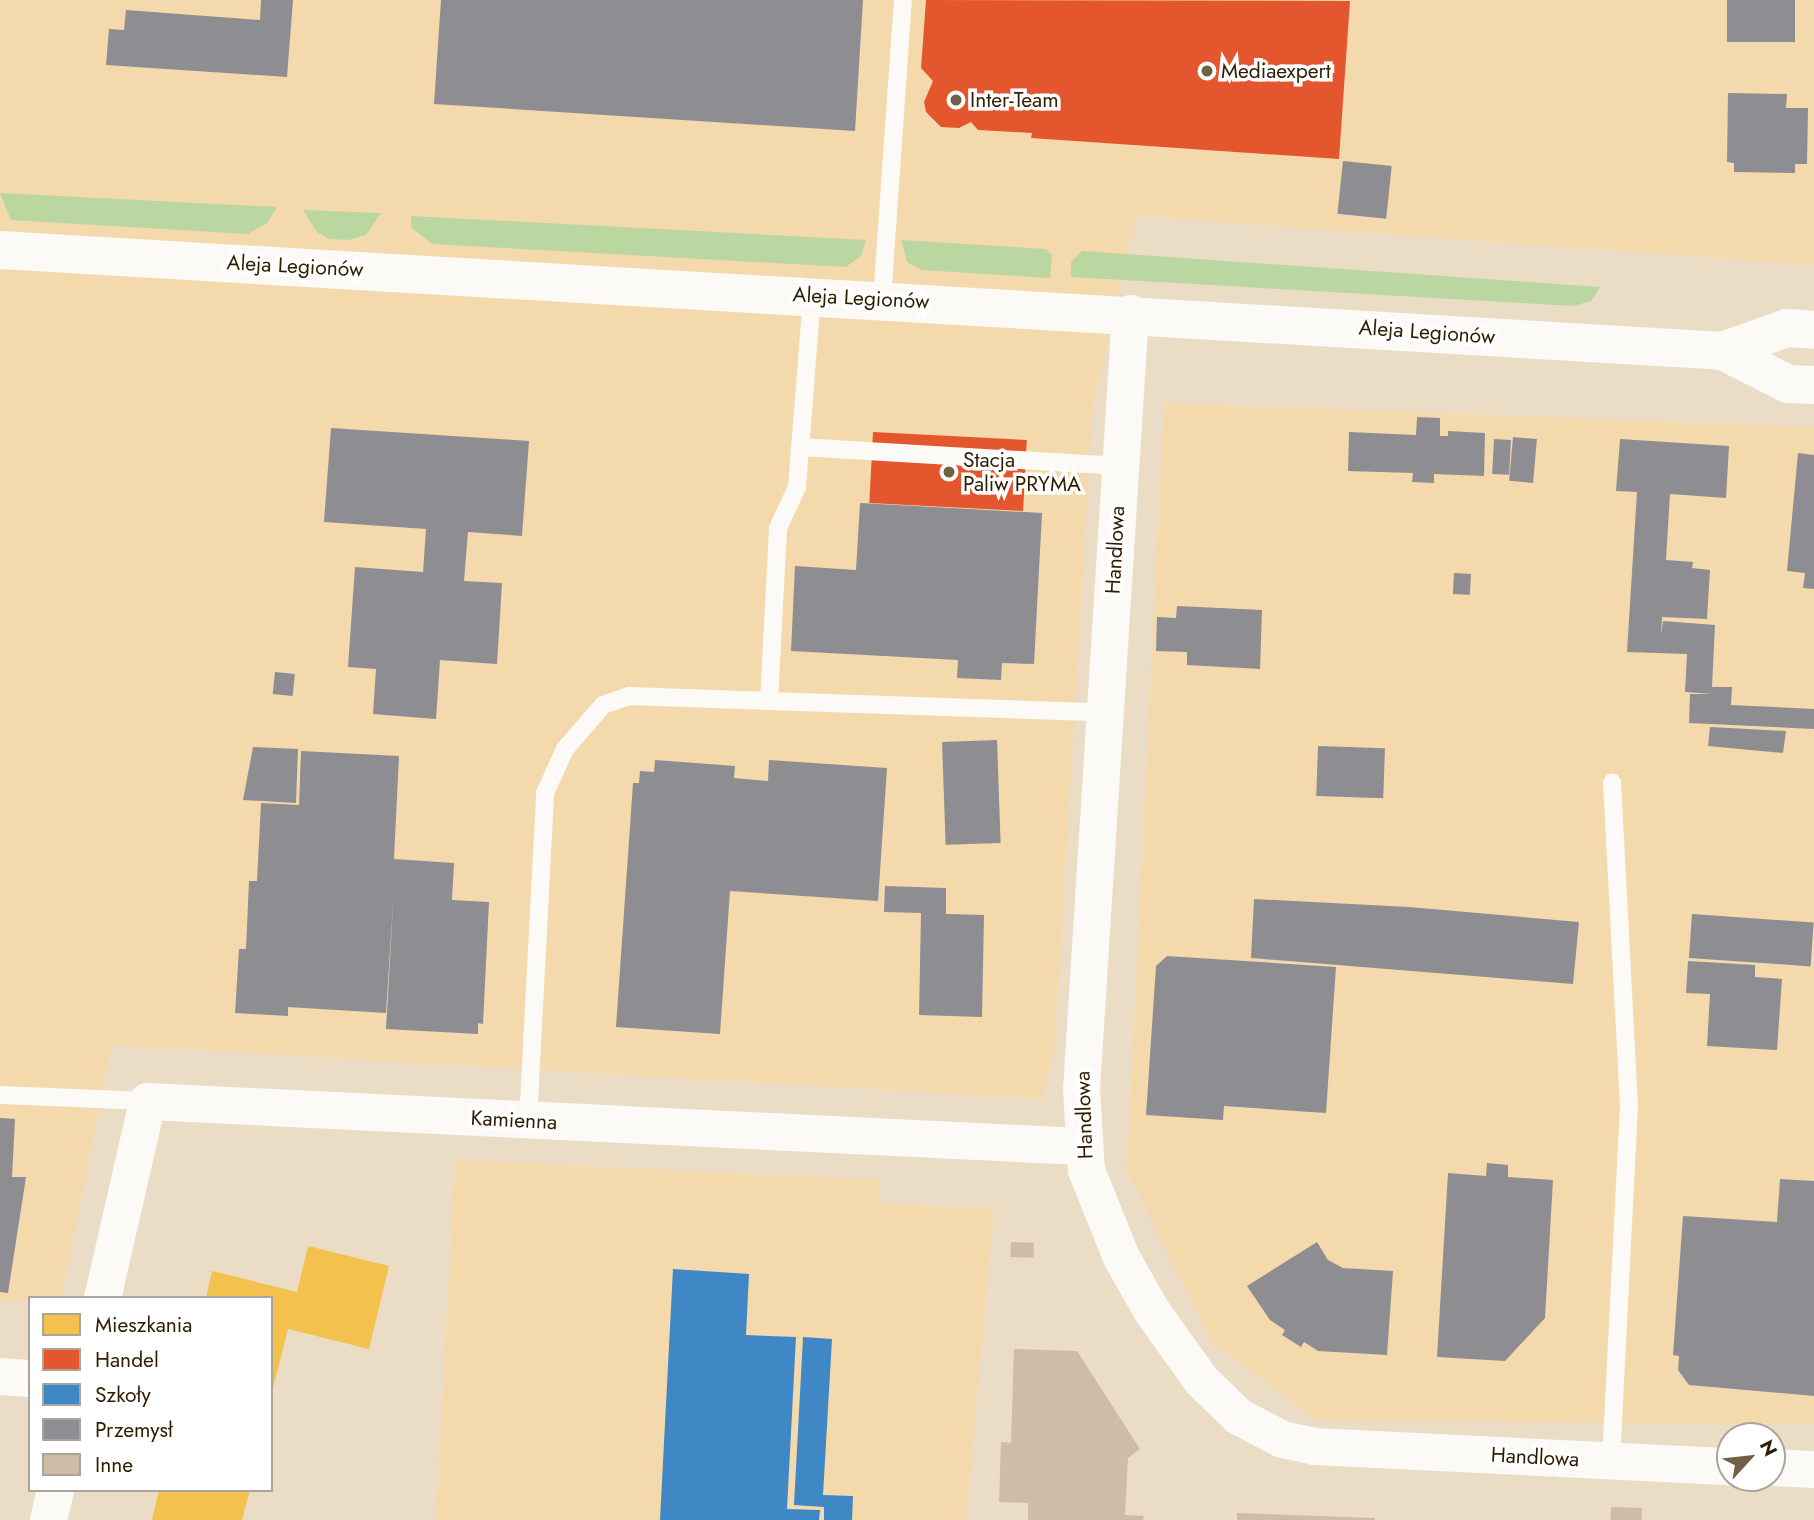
<!DOCTYPE html>
<meta charset="utf-8">
<style>
body{margin:0}
#map{position:relative;width:1814px;height:1520px;overflow:hidden;background:#ebdcc6;font-family:Jost,sans-serif}
div>[style]{position:absolute}
[style*='--x']{left:calc(var(--x)*1px);top:calc(var(--y)*1px);width:calc(var(--w)*1px);rotate:calc(var(--a)*1deg)}
.built>*{inset:0;background:#f4d9ad}
.green>*{inset:0;background:#bad6a1}
.homes>*{inset:0;background:#f2c14e}
.shops>*{inset:0;background:#e4572e;transform-origin:0 0}
.schools>*{inset:0;background:#3f88c5}
.industry>*{inset:0;background:#8d8d92;transform-origin:0 0}
.building>*{inset:0;background:#cebca7;transform-origin:0 0}
.service>*{height:18px;margin:-9px;padding:0 9px;transform-origin:9px;border-radius:9px;background:#fcfaf6}
.minor>*{height:37px;margin:-18.5px;padding:0 18.5px;transform-origin:18.5px;border-radius:18.5px;background:#fcfaf6}
.secondary>*{height:38px;margin:-19px;padding:0 19px;transform-origin:19px;border-radius:19px;background:#fcfaf6}
.dots>*{width:19px;height:19px;translate:-50% -50%;box-sizing:border-box;border:4px solid #fff;border-radius:50%}
span{translate:-50% -50%;white-space:nowrap;text-align:center;line-height:1.15;-webkit-text-stroke:7px #fff;paint-order:stroke}
.poi-label{font-size:21px;color:#2e1e00}
.left{translate:0 -50%;text-align:left}
.street-label{font-size:21px;color:#2e1e00}
.legend{position:absolute;left:28px;top:1296px;width:245px;height:196px;box-sizing:border-box;background:#fff;border:2px solid #aba599;margin:0;padding:9px 12px;list-style:none;font-size:21px;color:#2e1e00}
.legend li{display:flex;align-items:center;gap:14px;height:35px}
.legend b{width:35px;border:2px solid #aba599}
.north{position:absolute;left:1716px;top:1422px;width:70px;height:70px;box-sizing:border-box;background:#fff;border:2px solid #aba599;border-radius:50%;rotate:63deg;font-size:19px;font-weight:700;line-height:28px;text-align:center;color:#2e1e00}
.north::after{content:'';display:block;margin:auto;width:24px;height:32px;background:#706045;clip-path:polygon(50% 0,100% 100%,50% 72%,0 100%)}
</style>
<div id="map">
<div class="built">
<div style="clip-path:polygon(0 0,1814px 0,1814px 265px,1137px 216px,1093px 402px,1054px 1054px,1041px 1099px,112px 1045px,61px 1298px,0 1302px)"></div>
<div style="clip-path:polygon(1164px 403px,1814px 427px,1814px 1424px,1316px 1420px,1211px 1341px,1127px 1170px)"></div>
<div style="clip-path:polygon(455px 1160px,880px 1180px,880px 1204px,994px 1208px,966px 1520px,436px 1520px)"></div>
</div>
<div class="green">
<div style="clip-path:polygon(0 193px,277px 207px,267px 223px,248px 234px,11px 220px)"></div>
<div style="clip-path:polygon(303px 210px,381px 213px,366px 235px,348px 240px,329px 239px,317px 232px)"></div>
<div style="clip-path:polygon(411px 216px,866px 240px,861px 256px,846px 267px,432px 244px,411px 227px)"></div>
<div style="clip-path:polygon(901px 240px,1046px 249px,1052px 255px,1050px 278px,921px 270px,907px 262px)"></div>
<div style="clip-path:polygon(1082px 251px,1600px 287px,1591px 301px,1573px 306px,1071px 277px,1071px 262px)"></div>
</div>
<div class="homes">
<div style="clip-path:polygon(308px 1246px,389px 1266px,369px 1349px,288px 1329px,271px 1396px,271px 1298px,206px 1298px,212px 1271px,297px 1292px)"></div>
<div style="clip-path:polygon(159px 1490px,250px 1490px,242px 1520px,152px 1520px)"></div>
</div>
<div class="shops">
<div style="clip-path:polygon(926px 0,1350px 1px,1339px 159px,1031px 138px,1032px 133px,978px 130px,971px 122px,959px 128px,941px 127px,926px 112px,924px 102px,933px 81px,921px 68px)"></div>
<div style="left:873px;top:432px;width:154px;height:71px;rotate:3deg"></div>
</div>
<div class="schools">
<div style="clip-path:polygon(673px 1269px,749px 1274px,746px 1335px,796px 1337px,787px 1509px,820px 1510px,819px 1520px,660px 1520px)"></div>
<div style="clip-path:polygon(803px 1337px,832px 1339px,823px 1495px,853px 1496px,852px 1520px,824px 1520px,824px 1507px,794px 1505px)"></div>
</div>
<div class="industry">
<div style="clip-path:polygon(261px 0,293px 0,287px 77px,106px 65px,109px 29px,124px 30px,126px 10px,260px 20px)"></div>
<div style="clip-path:polygon(441px 0,863px 0,855px 131px,434px 104px)"></div>
<div style="left:1727px;top:0;width:68px;height:42px"></div>
<div style="clip-path:polygon(1728px 93px,1787px 94px,1786px 108px,1808px 108px,1807px 164px,1795px 164px,1795px 173px,1734px 172px,1734px 163px,1727px 162px)"></div>
<div style="left:1343px;top:161px;width:49px;height:53px;rotate:6deg"></div>
<div style="clip-path:polygon(1417px 417px,1440px 418px,1440px 436px,1448px 436px,1448px 431px,1485px 433px,1484px 476px,1434px 474px,1434px 483px,1412px 482px,1413px 473px,1348px 471px,1349px 432px,1416px 435px)"></div>
<div style="clip-path:polygon(331px 428px,529px 441px,522px 536px,468px 532px,464px 581px,502px 583px,497px 664px,440px 660px,436px 719px,373px 714px,376px 669px,348px 667px,355px 567px,423px 572px,426px 529px,324px 522px)"></div>
<div style="left:1513px;top:437px;width:24px;height:44px;rotate:5deg"></div>
<div style="left:1494px;top:439px;width:17px;height:35px;rotate:3deg"></div>
<div style="clip-path:polygon(1620px 439px,1729px 446px,1726px 498px,1670px 494px,1666px 560px,1693px 562px,1692px 568px,1710px 570px,1707px 619px,1662px 617px,1661px 636px,1663px 621px,1715px 625px,1712px 687px,1732px 687px,1731px 705px,1814px 709px,1814px 729px,1689px 723px,1690px 694px,1712px 694px,1685px 692px,1687px 654px,1627px 652px,1637px 492px,1616px 491px)"></div>
<div style="clip-path:polygon(1798px 453px,1814px 455px,1814px 589px,1803px 588px,1805px 573px,1787px 571px)"></div>
<div style="clip-path:polygon(860px 503px,1042px 513px,1034px 664px,1002px 663px,1001px 680px,957px 678px,958px 660px,791px 651px,795px 566px,856px 570px)"></div>
<div style="left:1454px;top:573px;width:17px;height:21px;rotate:3deg"></div>
<div style="clip-path:polygon(1177px 606px,1262px 610px,1260px 669px,1187px 665px,1187px 652px,1156px 651px,1157px 617px,1176px 618px)"></div>
<div style="left:275px;top:672px;width:20px;height:22px;rotate:6deg"></div>
<div style="clip-path:polygon(1710px 727px,1786px 731px,1783px 753px,1708px 746px)"></div>
<div style="left:997px;top:740px;width:103px;height:55px;rotate:88deg"></div>
<div style="left:1318px;top:746px;width:67px;height:50px;rotate:2deg"></div>
<div style="clip-path:polygon(253px 747px,298px 749px,296px 803px,243px 800px)"></div>
<div style="clip-path:polygon(301px 751px,399px 756px,394px 859px,454px 863px,452px 900px,489px 902px,483px 1024px,478px 1023px,478px 1034px,386px 1029px,394px 889px,386px 1013px,288px 1007px,288px 1016px,235px 1013px,239px 949px,246px 949px,249px 881px,257px 881px,261px 803px,299px 805px)"></div>
<div style="clip-path:polygon(655px 760px,735px 766px,734px 778px,768px 781px,769px 760px,887px 768px,878px 901px,730px 891px,720px 1034px,616px 1027px,633px 783px,639px 783px,640px 771px,654px 772px)"></div>
<div style="clip-path:polygon(885px 886px,946px 888px,946px 914px,984px 915px,982px 1017px,919px 1015px,921px 913px,884px 912px)"></div>
<div style="clip-path:polygon(1254px 899px,1409px 907px,1579px 922px,1573px 984px,1251px 958px)"></div>
<div style="left:1692px;top:914px;width:122px;height:44px;rotate:4deg"></div>
<div style="clip-path:polygon(1167px 956px,1336px 967px,1326px 1113px,1224px 1106px,1223px 1120px,1146px 1115px,1156px 966px)"></div>
<div style="clip-path:polygon(1688px 961px,1755px 965px,1755px 977px,1782px 979px,1777px 1050px,1707px 1046px,1710px 994px,1686px 993px)"></div>
<div style="clip-path:polygon(0 1118px,15px 1119px,12px 1177px,26px 1177px,8px 1293px,0 1292px)"></div>
<div style="clip-path:polygon(1487px 1163px,1508px 1165px,1508px 1177px,1553px 1180px,1545px 1318px,1505px 1361px,1437px 1357px,1448px 1173px,1486px 1176px)"></div>
<div style="clip-path:polygon(1780px 1179px,1814px 1181px,1814px 1396px,1689px 1385px,1678px 1370px,1679px 1356px,1673px 1355px,1683px 1216px,1777px 1222px)"></div>
<div style="clip-path:polygon(1317px 1242px,1328px 1260px,1343px 1268px,1393px 1271px,1387px 1355px,1318px 1351px,1304px 1342px,1301px 1347px,1282px 1335px,1285px 1330px,1270px 1320px,1247px 1286px)"></div>
</div>
<div class="building">
<div style="left:1011px;top:1242px;width:23px;height:15px;rotate:2deg"></div>
<div style="clip-path:polygon(1014px 1349px,1077px 1351px,1140px 1449px,1128px 1458px,1125px 1515px,1144px 1516px,1143px 1520px,1028px 1520px,1028px 1503px,999px 1502px,1001px 1442px,1011px 1443px)"></div>
<div style="left:1611px;top:1507px;width:31px;height:13px;rotate:2deg"></div>
<div style="clip-path:polygon(1237px 1513px,1375px 1518px,1375px 1520px,1237px 1520px)"></div>
</div>
<div class="service">
<div style="--x:882;--y:299;--w:300;--a:-86"></div>
<div style="--x:800;--y:447;--w:321;--a:3.4"></div>
<div style="--x:769;--y:701;--w:173;--a:-87"></div>
<div style="--x:778;--y:528;--w:45;--a:-65.1"></div>
<div style="--x:797;--y:487;--w:193;--a:-85.5"></div>
<div style="--x:0;--y:1095;--w:147;--a:2.3"></div>
<div style="--x:528;--y:1121;--w:328;--a:-87"></div>
<div style="--x:545;--y:793;--w:48;--a:-65.6"></div>
<div style="--x:565;--y:749;--w:58;--a:-49.2"></div>
<div style="--x:603;--y:705;--w:28;--a:-19"></div>
<div style="--x:629;--y:696;--w:476;--a:2"></div>
<div style="--x:1611;--y:1461;--w:355;--a:-87.1"></div>
<div style="--x:1629;--y:1106;--w:324;--a:-93"></div>
</div>
<div class="minor">
<div style="--x:1130;--y:313;--w:778;--a:93.61"></div>
<div style="--x:1081;--y:1089;--w:81;--a:86.5"></div>
<div style="--x:1086;--y:1170;--w:94;--a:68.1"></div>
<div style="--x:1121;--y:1257;--w:61;--a:60.5"></div>
<div style="--x:1151;--y:1310;--w:86;--a:54.5"></div>
<div style="--x:1201;--y:1380;--w:52;--a:44.2"></div>
<div style="--x:1238;--y:1416;--w:50;--a:27.6"></div>
<div style="--x:1282;--y:1439;--w:33;--a:12"></div>
<div style="--x:1314;--y:1446;--w:416;--a:2.8"></div>
<div style="--x:102;--y:1298;--w:202;--a:-77.1"></div>
<div style="--x:147;--y:1101;--w:936;--a:2.76"></div>
<div style="--x:0;--y:1376;--w:30;--a:4"></div>
<div style="--x:1772;--y:1467;--w:42;--a:2.7"></div>
<div style="--x:48;--y:1520;--w:31;--a:-77"></div>
</div>
<div class="secondary">
<div style="--x:0;--y:250;--w:1726;--a:3.35"></div>
<div style="--x:1723;--y:351;--w:73;--a:26.9"></div>
<div style="--x:1788;--y:384;--w:26;--a:2"></div>
<div style="--x:1723;--y:351;--w:68;--a:-19.8"></div>
<div style="--x:1787;--y:328;--w:27;--a:4"></div>
</div>
<div class="dots">
<div style="left:1207px;top:71px;background:#706045"></div>
<div style="left:956px;top:100px;background:#706045"></div>
<div style="left:949px;top:472px;background:#706045"></div>
</div>
<div class="poi-label">
<span class="left" style="left:1221px;top:71px">Mediaexpert</span>
<span class="left" style="left:970px;top:100px">Inter-Team</span>
<span class="left" style="left:963px;top:472px">Stacja<br>Paliw PRYMA</span>
</div>
<div class="street-label">
<span style="left:295px;top:266px;rotate:3deg">Aleja Legionów</span>
<span style="left:861px;top:298px;rotate:3deg">Aleja Legionów</span>
<span style="left:1427px;top:332px;rotate:4deg">Aleja Legionów</span>
<span style="left:1115px;top:550px;rotate:-87deg">Handlowa</span>
<span style="left:1084px;top:1115px;rotate:-92deg">Handlowa</span>
<span style="left:514px;top:1120px;rotate:3deg">Kamienna</span>
<span style="left:1535px;top:1457px;rotate:3deg">Handlowa</span>
</div>
<ul class="legend">
<li><b style="height:19px;background:#f2c14e"></b>Mieszkania</li>
<li><b style="height:19px;background:#e4572e"></b>Handel</li>
<li><b style="height:19px;background:#3f88c5"></b>Szkoły</li>
<li><b style="height:19px;background:#8d8d92"></b>Przemysł</li>
<li><b style="height:19px;background:#cebca7"></b>Inne</li>
</ul>
<div class="north">N</div>
</div>
